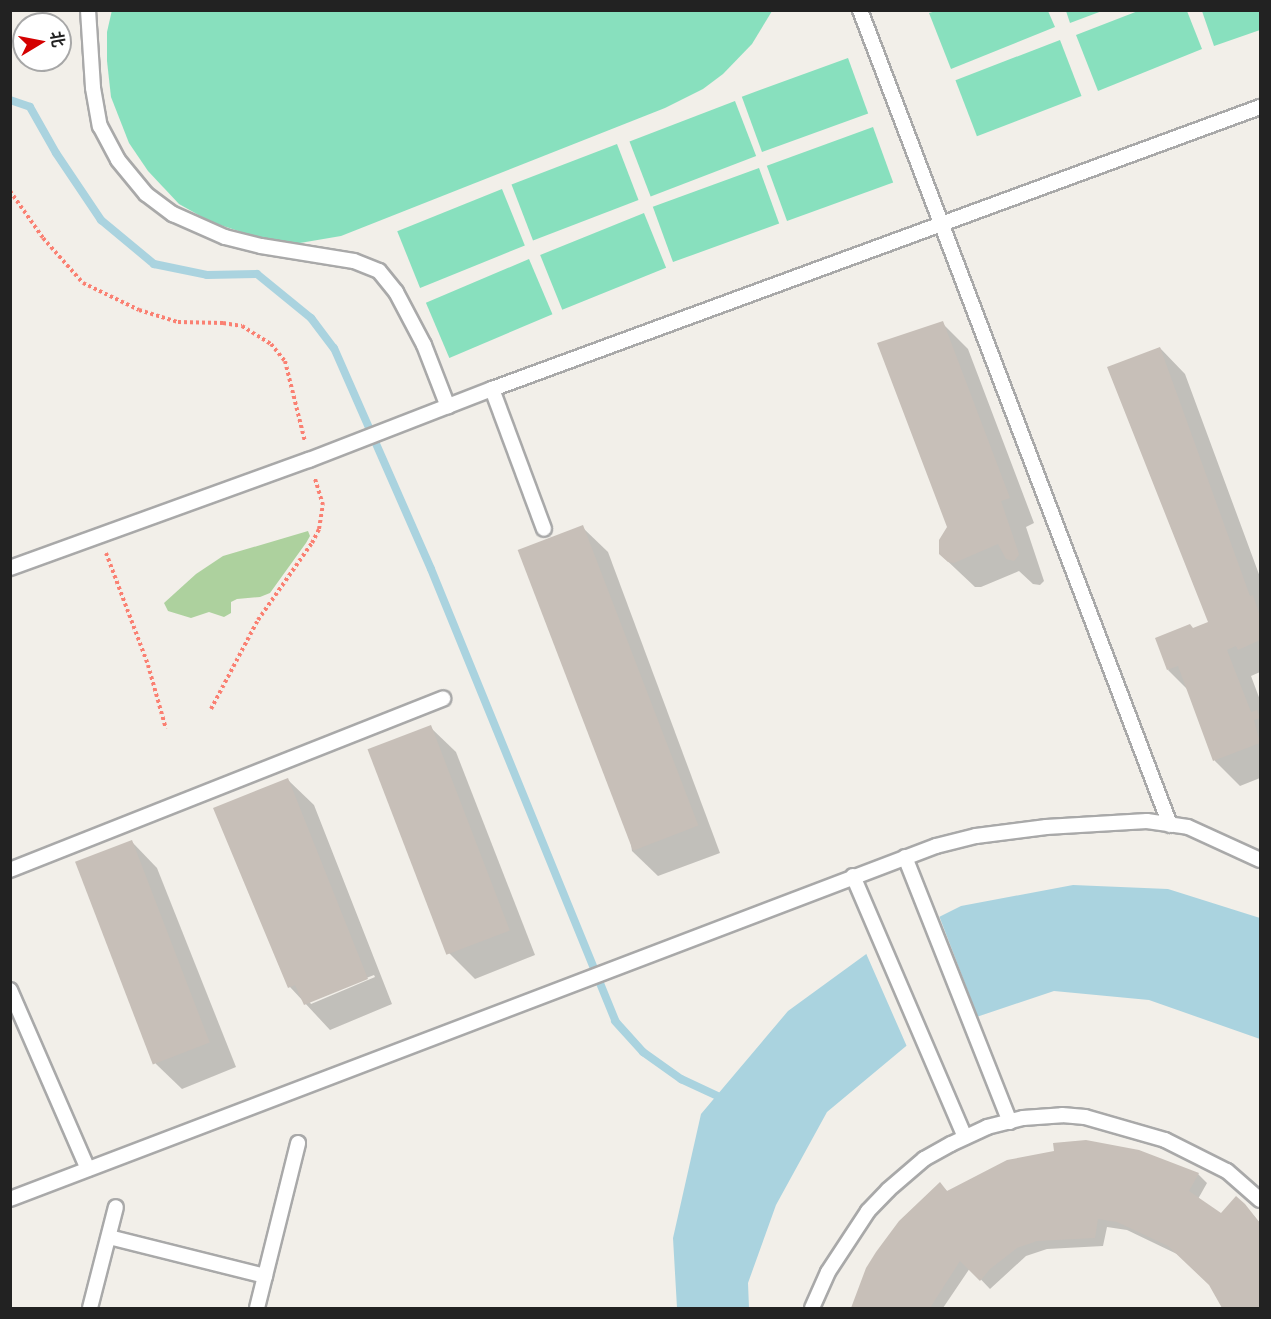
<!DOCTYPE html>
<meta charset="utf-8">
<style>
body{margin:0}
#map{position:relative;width:1271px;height:1319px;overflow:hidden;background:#f2efe9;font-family:Inter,"Noto Sans SC",sans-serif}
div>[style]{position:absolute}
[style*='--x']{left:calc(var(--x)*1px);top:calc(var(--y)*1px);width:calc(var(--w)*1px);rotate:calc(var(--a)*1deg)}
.forest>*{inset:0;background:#add19e}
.pitch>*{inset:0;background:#88e0be;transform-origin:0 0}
.water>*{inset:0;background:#aad3df}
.pier>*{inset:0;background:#f2efe9}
.shadow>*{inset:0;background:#0003}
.stream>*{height:8px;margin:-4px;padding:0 4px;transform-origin:4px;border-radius:4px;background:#aad3df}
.building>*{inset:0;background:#c7bfb8;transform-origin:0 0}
.path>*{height:4px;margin-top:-2px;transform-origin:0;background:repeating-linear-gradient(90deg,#fa8072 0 3px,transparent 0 6px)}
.roads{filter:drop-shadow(2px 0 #a9a9a9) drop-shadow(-2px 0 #a9a9a9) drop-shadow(0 2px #a9a9a9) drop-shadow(0 -2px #a9a9a9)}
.lane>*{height:14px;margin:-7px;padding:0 7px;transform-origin:7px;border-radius:7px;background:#fff}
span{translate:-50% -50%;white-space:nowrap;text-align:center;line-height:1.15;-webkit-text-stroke:5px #fff;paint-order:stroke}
.frame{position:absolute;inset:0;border:12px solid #222;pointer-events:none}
.north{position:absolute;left:12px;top:12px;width:60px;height:60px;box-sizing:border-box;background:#fff;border:2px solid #a7a7a7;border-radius:50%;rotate:80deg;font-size:16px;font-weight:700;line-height:24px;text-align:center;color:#222}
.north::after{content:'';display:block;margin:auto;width:21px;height:27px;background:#d40000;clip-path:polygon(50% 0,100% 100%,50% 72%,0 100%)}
</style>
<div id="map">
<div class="forest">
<div style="clip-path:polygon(308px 531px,310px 536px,306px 543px,270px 593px,260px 597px,237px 599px,231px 602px,231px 613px,224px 617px,209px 612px,191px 618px,168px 611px,164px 603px,196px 574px,223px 556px)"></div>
</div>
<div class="pitch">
<div style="clip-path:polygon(112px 10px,772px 10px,772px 11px,752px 44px,723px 74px,703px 89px,665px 108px,341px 236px,294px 244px,263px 239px,211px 222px,179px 204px,148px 171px,129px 143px,111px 97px,107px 61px,107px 32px)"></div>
<div style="clip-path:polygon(936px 11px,1048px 11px,1055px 27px,951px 69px,929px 13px)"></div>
<div style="clip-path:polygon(1066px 11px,1102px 11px,1070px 23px)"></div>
<div style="clip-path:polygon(1138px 11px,1187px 11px,1202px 49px,1098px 91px,1076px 35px)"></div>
<div style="clip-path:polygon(1202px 11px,1260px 11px,1260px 30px,1214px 46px)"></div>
<div style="left:1060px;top:40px;width:60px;height:112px;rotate:69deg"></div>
<div style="left:848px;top:58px;width:59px;height:113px;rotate:70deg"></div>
<div style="left:735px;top:101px;width:59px;height:113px;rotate:69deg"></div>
<div style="left:873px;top:127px;width:59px;height:113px;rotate:70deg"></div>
<div style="left:617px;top:144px;width:60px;height:113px;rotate:69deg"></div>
<div style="left:759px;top:168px;width:59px;height:113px;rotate:70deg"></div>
<div style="left:502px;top:189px;width:61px;height:113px;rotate:68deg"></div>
<div style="left:644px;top:213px;width:59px;height:112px;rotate:68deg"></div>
<div style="left:529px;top:259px;width:60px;height:112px;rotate:67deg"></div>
</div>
<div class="water">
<div style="clip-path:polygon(1073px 885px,1168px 889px,1260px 918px,1260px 1039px,1149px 1000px,1054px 991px,917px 1037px,827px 1112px,776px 1205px,748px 1283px,749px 1308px,677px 1308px,673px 1238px,701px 1114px,788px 1011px,869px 952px,961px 906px)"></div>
</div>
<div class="pier">
<div style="clip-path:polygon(938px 913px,979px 1020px,919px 1040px,908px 1049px,865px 951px)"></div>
</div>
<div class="shadow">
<div style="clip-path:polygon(942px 323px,968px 349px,1034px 523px,1026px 527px,1044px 581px,1040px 585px,1033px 584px,1019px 571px,981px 587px,975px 587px,940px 554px,948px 527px)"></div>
<div style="clip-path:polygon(1160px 348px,1185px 374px,1260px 577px,1260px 672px,1251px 676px,1260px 700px,1260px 778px,1240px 786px,1215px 761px,1189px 691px,1168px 670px,1193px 629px,1210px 623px)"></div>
<div style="clip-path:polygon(582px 527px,608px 552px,720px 853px,658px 876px,632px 851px)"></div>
<div style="clip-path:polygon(430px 727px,456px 752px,535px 955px,475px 979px,449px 953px)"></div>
<div style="clip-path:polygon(evenodd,288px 780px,314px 805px,392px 1004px,330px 1030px,290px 987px,288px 780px,374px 975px,375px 977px,311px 1004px,309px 1001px,374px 975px)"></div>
<div style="clip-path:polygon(132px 842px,157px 868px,236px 1067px,182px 1089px,156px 1064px,77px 864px)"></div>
<div style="clip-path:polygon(1198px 1174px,1207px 1183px,1198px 1199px,1221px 1215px,1244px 1205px,1260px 1223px,1260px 1308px,1224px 1308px,1210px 1285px,1179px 1255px,1127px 1230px,1107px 1227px,1103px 1246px,1047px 1249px,1026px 1256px,990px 1289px,970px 1268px,943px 1308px,853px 1308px,900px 1222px,939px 1184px,948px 1192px)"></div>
</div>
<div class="stream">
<div style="--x:10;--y:100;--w:21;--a:19"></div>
<div style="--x:30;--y:107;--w:53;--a:60.5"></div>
<div style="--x:56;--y:153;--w:81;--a:56.1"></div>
<div style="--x:101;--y:220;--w:69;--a:39.7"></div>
<div style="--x:154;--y:264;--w:54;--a:11.7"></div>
<div style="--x:207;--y:275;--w:50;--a:-1.1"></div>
<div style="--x:257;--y:274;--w:70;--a:39.2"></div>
<div style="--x:311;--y:318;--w:38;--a:53"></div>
<div style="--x:334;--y:348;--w:241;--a:66.3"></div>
<div style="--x:431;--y:569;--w:488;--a:67.8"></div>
<div style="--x:615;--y:1021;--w:42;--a:47.9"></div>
<div style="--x:643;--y:1052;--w:47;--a:35.4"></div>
<div style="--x:681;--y:1079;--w:40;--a:25"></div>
</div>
<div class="building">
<div style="clip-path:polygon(943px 321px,1010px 498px,1001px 501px,1018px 551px,1019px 555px,1014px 561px,1006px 559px,998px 544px,954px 563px,948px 562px,939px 554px,939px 540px,947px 527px,877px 343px)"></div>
<div style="clip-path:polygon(1160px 347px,1250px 596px,1253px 595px,1260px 616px,1260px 640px,1238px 650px,1236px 646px,1227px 650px,1251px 712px,1257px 710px,1260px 718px,1254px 720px,1260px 743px,1213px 761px,1178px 666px,1167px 670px,1155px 638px,1190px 624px,1193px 628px,1208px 622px,1107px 367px)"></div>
<div style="left:583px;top:525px;width:322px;height:70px;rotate:69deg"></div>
<div style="left:431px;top:725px;width:220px;height:68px;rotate:69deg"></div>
<div style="clip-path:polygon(288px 778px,368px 979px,304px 1005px,295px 985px,288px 988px,213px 808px)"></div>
<div style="left:132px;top:840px;width:217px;height:61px;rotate:69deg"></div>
<div style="clip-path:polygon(1086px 1140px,1139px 1150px,1199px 1173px,1189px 1191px,1221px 1213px,1236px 1196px,1245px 1204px,1260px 1223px,1260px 1308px,1222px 1308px,1209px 1285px,1168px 1246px,1117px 1222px,1098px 1219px,1095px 1238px,1037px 1241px,1017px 1248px,990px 1269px,980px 1281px,960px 1261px,930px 1308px,851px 1308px,866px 1268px,876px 1252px,899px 1221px,940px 1182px,947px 1191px,1007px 1160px,1054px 1151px,1053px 1143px)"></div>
</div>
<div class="path">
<div style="--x:10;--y:191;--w:57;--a:54.9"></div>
<div style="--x:43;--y:238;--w:60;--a:48.4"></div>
<div style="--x:83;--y:283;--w:62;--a:25.7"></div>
<div style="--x:139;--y:310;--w:41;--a:17.1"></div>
<div style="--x:178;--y:322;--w:45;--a:1.3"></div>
<div style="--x:223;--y:323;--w:19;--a:9"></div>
<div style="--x:242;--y:326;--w:34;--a:32"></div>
<div style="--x:271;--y:344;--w:22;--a:51"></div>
<div style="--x:285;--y:361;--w:83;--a:76.1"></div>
<div style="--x:106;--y:553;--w:120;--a:69.4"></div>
<div style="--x:148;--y:665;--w:66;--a:74.3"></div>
<div style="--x:211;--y:709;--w:101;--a:-62.2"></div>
<div style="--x:258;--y:620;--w:94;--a:-55"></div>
<div style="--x:312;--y:543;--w:16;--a:-63"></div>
<div style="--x:319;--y:529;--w:24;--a:-81"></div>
<div style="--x:323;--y:505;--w:28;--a:-107"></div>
</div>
<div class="roads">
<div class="lane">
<div style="--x:88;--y:10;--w:78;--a:86.3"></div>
<div style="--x:93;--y:88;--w:39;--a:80"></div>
<div style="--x:100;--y:126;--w:38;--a:62"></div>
<div style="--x:118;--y:160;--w:44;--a:50.5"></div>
<div style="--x:146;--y:194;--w:34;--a:37"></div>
<div style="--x:173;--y:214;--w:57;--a:23.9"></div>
<div style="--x:225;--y:237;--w:37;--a:14"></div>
<div style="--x:261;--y:246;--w:94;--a:9.2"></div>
<div style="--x:354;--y:261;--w:27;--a:22"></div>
<div style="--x:379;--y:271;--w:27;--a:51"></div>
<div style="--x:396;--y:292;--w:60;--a:62.2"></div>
<div style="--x:424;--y:345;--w:66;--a:68.8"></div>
<div style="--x:860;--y:10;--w:872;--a:69.17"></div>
<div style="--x:492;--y:389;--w:149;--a:69.6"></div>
<div style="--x:10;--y:568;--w:318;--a:-19.9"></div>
<div style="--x:309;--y:460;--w:196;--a:-21.2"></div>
<div style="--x:492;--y:389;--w:818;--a:-20.16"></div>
<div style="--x:905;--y:857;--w:285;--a:68.4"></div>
<div style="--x:10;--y:870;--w:466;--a:-21.6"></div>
<div style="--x:853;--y:876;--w:284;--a:66.8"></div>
<div style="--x:10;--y:990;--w:195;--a:66.5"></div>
<div style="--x:10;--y:1199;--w:991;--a:-20.87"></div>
<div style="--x:936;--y:846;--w:41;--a:-14"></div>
<div style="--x:976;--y:836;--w:71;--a:-7.3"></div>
<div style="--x:1046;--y:827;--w:101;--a:-3.4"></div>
<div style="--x:1147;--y:821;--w:41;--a:8.3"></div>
<div style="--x:1188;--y:827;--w:79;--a:24.6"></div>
<div style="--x:109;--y:1237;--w:161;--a:14"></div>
<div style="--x:90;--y:1308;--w:104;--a:-75.6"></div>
<div style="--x:257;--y:1308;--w:170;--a:-76"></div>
<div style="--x:812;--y:1308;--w:39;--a:-66"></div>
<div style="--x:828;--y:1272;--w:73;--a:-56.7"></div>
<div style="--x:868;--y:1211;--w:29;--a:-46"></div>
<div style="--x:888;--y:1190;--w:48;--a:-40.7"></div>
<div style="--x:924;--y:1159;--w:31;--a:-29"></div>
<div style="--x:951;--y:1144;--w:40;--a:-25"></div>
<div style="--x:987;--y:1127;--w:37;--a:-14"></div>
<div style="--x:1023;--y:1118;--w:39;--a:-4"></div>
<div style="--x:1062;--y:1115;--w:23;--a:5"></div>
<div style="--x:1085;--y:1117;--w:83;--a:16"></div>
<div style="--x:1165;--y:1140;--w:69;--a:26.6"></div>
<div style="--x:1227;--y:1171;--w:44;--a:41.3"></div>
</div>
</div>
<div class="frame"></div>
<div class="north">北</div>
</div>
